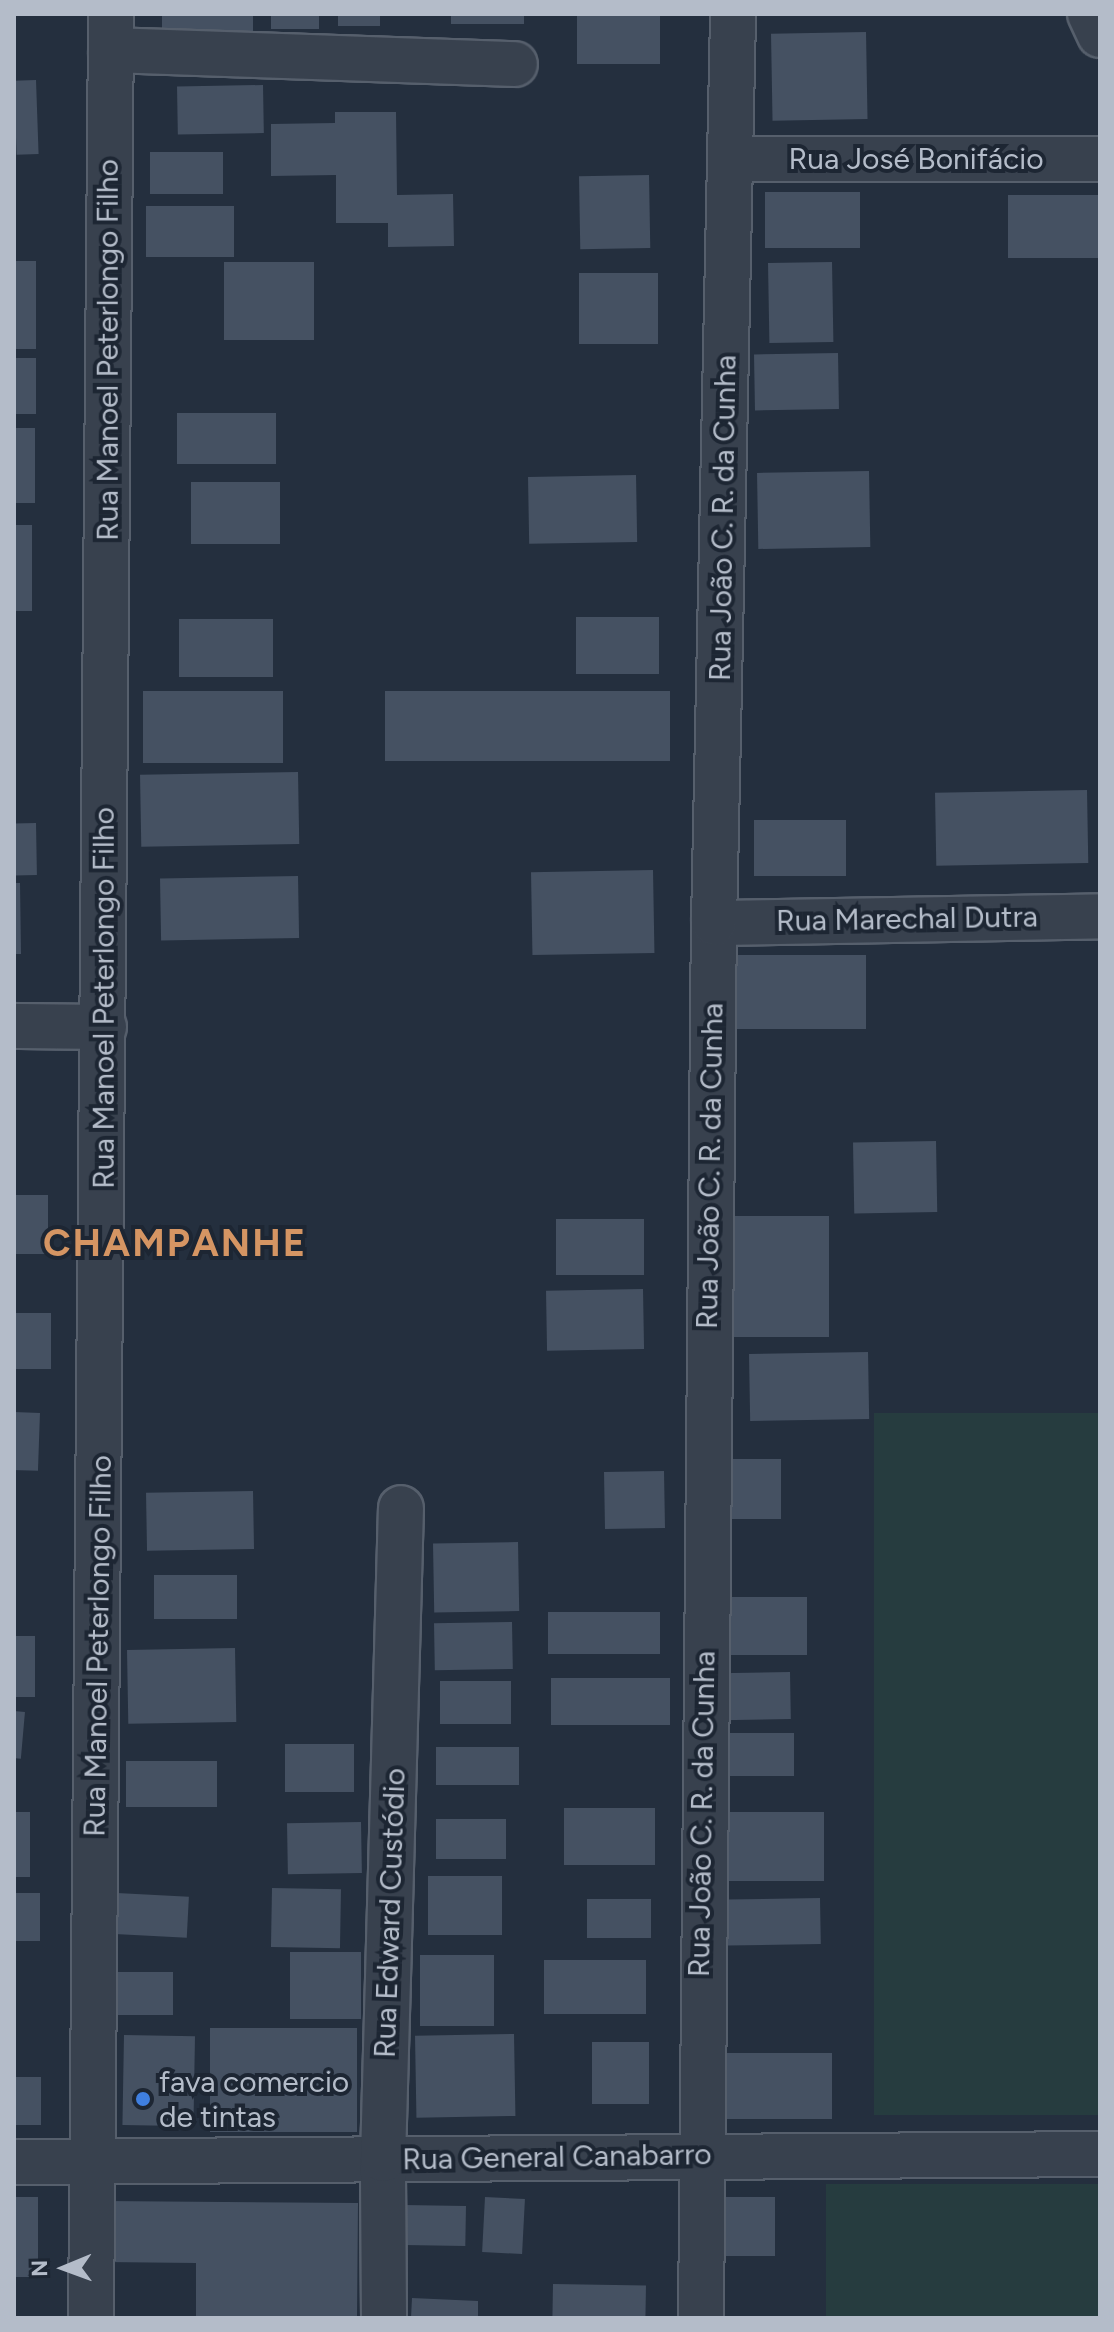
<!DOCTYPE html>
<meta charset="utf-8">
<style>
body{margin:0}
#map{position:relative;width:1114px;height:2332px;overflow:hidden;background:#242f3e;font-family:Figtree,sans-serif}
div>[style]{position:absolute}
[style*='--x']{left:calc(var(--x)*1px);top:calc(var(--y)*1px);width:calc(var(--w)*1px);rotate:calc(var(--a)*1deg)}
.green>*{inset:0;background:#263c3f;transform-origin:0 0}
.building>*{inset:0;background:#455162;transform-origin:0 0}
.roads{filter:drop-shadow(2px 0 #565f6c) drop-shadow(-2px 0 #565f6c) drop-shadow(0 2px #565f6c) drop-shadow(0 -2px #565f6c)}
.minor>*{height:44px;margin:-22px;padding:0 22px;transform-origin:22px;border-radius:22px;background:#38414e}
.dots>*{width:22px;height:22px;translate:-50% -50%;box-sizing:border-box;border:4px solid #1d2633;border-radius:50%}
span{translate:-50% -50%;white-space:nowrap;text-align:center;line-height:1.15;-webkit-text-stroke:8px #1d2633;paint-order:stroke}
.street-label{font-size:30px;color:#b4bcc9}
.poi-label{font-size:30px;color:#b4bcc9}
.left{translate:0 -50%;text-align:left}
.district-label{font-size:38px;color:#d59563;font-weight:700;letter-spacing:2px}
.frame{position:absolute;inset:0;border:16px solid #b4bcc9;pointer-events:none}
.north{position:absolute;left:24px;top:2228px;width:80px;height:80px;-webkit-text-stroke:6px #1d2633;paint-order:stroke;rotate:269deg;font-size:22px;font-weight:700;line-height:32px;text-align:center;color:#b4bcc9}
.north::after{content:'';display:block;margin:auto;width:28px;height:36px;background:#b4bcc9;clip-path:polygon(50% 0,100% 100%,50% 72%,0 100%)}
</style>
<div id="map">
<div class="green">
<div style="left:1100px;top:1413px;width:702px;height:226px;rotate:90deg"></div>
<div style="left:1100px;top:2184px;width:134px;height:274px;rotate:90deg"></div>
</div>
<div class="building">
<div style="left:162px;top:14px;width:91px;height:19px"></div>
<div style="left:271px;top:14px;width:48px;height:15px"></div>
<div style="left:338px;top:14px;width:42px;height:12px"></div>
<div style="left:451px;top:14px;width:73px;height:10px"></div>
<div style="left:577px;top:14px;width:83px;height:50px"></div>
<div style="left:866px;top:32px;width:87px;height:95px;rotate:89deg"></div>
<div style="left:36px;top:80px;width:74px;height:22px;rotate:88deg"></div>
<div style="left:263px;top:85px;width:48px;height:86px;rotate:89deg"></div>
<div style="clip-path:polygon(335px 112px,396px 112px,397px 195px,453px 194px,454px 246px,388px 247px,388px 223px,336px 223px,336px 175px,271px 176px,271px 124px,335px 123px)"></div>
<div style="left:223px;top:152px;width:42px;height:73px;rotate:90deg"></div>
<div style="left:649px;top:175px;width:73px;height:70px;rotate:89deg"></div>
<div style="left:860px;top:192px;width:56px;height:95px;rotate:90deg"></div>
<div style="left:1100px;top:195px;width:63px;height:92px;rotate:90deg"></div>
<div style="left:234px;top:206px;width:51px;height:88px;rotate:90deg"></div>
<div style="left:14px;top:261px;width:22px;height:88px"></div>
<div style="left:224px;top:262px;width:90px;height:78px"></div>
<div style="left:832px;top:262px;width:80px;height:64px;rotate:89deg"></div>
<div style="left:658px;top:273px;width:71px;height:79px;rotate:90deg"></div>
<div style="left:838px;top:353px;width:56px;height:84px;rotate:89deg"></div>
<div style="left:14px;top:358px;width:22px;height:56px"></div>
<div style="left:276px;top:413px;width:51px;height:99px;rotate:90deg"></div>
<div style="left:14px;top:428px;width:21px;height:75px"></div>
<div style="left:869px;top:471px;width:76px;height:112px;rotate:89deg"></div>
<div style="left:636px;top:475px;width:67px;height:108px;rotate:89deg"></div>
<div style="left:280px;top:482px;width:62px;height:89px;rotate:90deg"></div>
<div style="left:14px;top:525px;width:18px;height:86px"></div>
<div style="left:659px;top:617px;width:57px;height:83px;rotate:90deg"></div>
<div style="left:273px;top:619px;width:58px;height:94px;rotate:90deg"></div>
<div style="left:283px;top:691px;width:72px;height:140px;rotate:90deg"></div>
<div style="left:670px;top:691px;width:70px;height:285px;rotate:90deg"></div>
<div style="left:298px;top:772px;width:72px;height:158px;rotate:89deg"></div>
<div style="left:1087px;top:790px;width:73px;height:152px;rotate:89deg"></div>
<div style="left:846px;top:820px;width:56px;height:92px;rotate:90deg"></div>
<div style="left:36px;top:823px;width:52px;height:22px;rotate:89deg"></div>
<div style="left:653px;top:870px;width:83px;height:122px;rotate:89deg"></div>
<div style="left:298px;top:876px;width:62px;height:138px;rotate:89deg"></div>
<div style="clip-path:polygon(14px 883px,20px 883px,21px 954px,14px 954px)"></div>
<div style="left:866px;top:955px;width:74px;height:132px;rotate:90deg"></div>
<div style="left:936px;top:1141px;width:71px;height:83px;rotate:89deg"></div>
<div style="left:14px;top:1195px;width:34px;height:59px"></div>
<div style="left:734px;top:1216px;width:95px;height:121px"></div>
<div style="left:556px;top:1219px;width:88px;height:56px"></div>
<div style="left:643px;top:1289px;width:60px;height:97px;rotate:89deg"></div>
<div style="left:14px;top:1313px;width:37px;height:56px"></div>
<div style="left:868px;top:1352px;width:67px;height:119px;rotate:89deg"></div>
<div style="left:14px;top:1412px;width:26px;height:58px;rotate:2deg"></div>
<div style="left:715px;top:1459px;width:66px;height:60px"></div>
<div style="left:664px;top:1471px;width:57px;height:60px;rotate:89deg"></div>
<div style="left:253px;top:1491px;width:58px;height:107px;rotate:89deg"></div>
<div style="left:518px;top:1542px;width:69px;height:85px;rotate:89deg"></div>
<div style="left:154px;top:1575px;width:83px;height:44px"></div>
<div style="left:807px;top:1597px;width:58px;height:90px;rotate:90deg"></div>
<div style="left:660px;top:1612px;width:42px;height:112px;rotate:90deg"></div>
<div style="left:512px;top:1622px;width:47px;height:78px;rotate:89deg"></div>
<div style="left:14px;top:1636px;width:21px;height:61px"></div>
<div style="left:235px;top:1648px;width:74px;height:108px;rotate:89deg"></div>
<div style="left:790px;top:1672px;width:47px;height:71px;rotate:89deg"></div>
<div style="left:670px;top:1678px;width:47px;height:119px;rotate:90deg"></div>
<div style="left:511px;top:1681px;width:43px;height:71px;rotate:90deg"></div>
<div style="left:14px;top:1711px;width:11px;height:47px;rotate:5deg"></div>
<div style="left:727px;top:1733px;width:67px;height:43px"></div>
<div style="left:354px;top:1744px;width:48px;height:69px;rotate:90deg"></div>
<div style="left:519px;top:1747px;width:38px;height:83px;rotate:90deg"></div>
<div style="left:217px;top:1761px;width:46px;height:91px;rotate:90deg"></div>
<div style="left:655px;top:1808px;width:57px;height:91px;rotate:90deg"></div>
<div style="left:14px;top:1812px;width:16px;height:65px"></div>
<div style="left:824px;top:1812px;width:69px;height:100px;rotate:90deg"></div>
<div style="left:436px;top:1819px;width:70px;height:40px"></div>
<div style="left:361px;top:1822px;width:51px;height:74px;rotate:89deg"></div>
<div style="left:502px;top:1876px;width:59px;height:74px;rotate:90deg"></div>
<div style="left:272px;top:1888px;width:69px;height:59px;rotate:1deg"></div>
<div style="left:14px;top:1893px;width:26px;height:48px"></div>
<div style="left:117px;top:1893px;width:72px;height:41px;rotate:3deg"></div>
<div style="left:820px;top:1898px;width:46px;height:93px;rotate:89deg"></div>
<div style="left:587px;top:1899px;width:64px;height:39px"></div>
<div style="left:290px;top:1952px;width:71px;height:67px"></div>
<div style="left:420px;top:1955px;width:74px;height:71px"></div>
<div style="left:646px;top:1960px;width:54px;height:102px;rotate:90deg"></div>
<div style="left:114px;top:1972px;width:59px;height:43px"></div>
<div style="left:210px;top:2028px;width:147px;height:104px"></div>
<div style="left:514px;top:2034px;width:82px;height:99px;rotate:89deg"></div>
<div style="left:124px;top:2035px;width:71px;height:90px;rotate:1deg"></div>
<div style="left:649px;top:2042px;width:62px;height:57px;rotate:90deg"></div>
<div style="left:832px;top:2053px;width:66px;height:106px;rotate:90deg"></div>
<div style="left:14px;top:2077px;width:27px;height:48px"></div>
<div style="left:14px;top:2197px;width:24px;height:80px"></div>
<div style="left:485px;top:2197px;width:40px;height:55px;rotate:3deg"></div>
<div style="left:775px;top:2197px;width:59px;height:57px;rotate:90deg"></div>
<div style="clip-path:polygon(104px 2201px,358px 2203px,357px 2318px,196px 2318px,196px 2263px,104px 2262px)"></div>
<div style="left:404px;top:2205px;width:62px;height:40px;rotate:1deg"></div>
<div style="left:553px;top:2284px;width:93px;height:34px;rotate:1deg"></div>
<div style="clip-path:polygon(412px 2298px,478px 2301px,478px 2318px,411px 2318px)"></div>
</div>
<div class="roads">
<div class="minor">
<div style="--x:1090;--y:14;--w:23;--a:65"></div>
<div style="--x:111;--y:50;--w:404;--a:2"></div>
<div style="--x:732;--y:159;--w:368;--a:0"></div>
<div style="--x:714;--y:923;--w:386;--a:-1"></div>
<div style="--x:14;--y:1026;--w:90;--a:0.6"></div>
<div style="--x:14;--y:2162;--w:1086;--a:-0.42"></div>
<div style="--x:91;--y:2318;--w:2304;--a:-89.5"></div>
<div style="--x:384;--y:2318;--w:159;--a:-90.4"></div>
<div style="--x:383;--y:2159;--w:651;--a:-88.42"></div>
<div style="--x:701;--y:2318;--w:1395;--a:-89.47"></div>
<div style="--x:714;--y:923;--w:909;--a:-88.8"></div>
</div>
</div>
<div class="dots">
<div style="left:143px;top:2099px;background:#3f7fe0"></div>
</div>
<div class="street-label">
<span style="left:916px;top:159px">Rua José Bonifácio</span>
<span style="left:108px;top:350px;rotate:-90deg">Rua Manoel Peterlongo Filho</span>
<span style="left:723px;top:518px;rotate:-89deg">Rua João C. R. da Cunha</span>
<span style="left:907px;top:919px;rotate:-1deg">Rua Marechal Dutra</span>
<span style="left:104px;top:998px;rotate:-90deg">Rua Manoel Peterlongo Filho</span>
<span style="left:710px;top:1166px;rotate:-89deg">Rua João C. R. da Cunha</span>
<span style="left:98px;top:1646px;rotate:-89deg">Rua Manoel Peterlongo Filho</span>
<span style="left:702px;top:1814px;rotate:-89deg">Rua João C. R. da Cunha</span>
<span style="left:390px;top:1913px;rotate:-88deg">Rua Edward Custódio</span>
<span style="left:557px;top:2157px;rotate:-1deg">Rua General Canabarro</span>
</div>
<div class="poi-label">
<span class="left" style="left:159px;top:2099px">fava comercio<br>de tintas</span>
</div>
<div class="district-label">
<span style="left:175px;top:1244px">CHAMPANHE</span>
</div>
<div class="frame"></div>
<div class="north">N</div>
</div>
